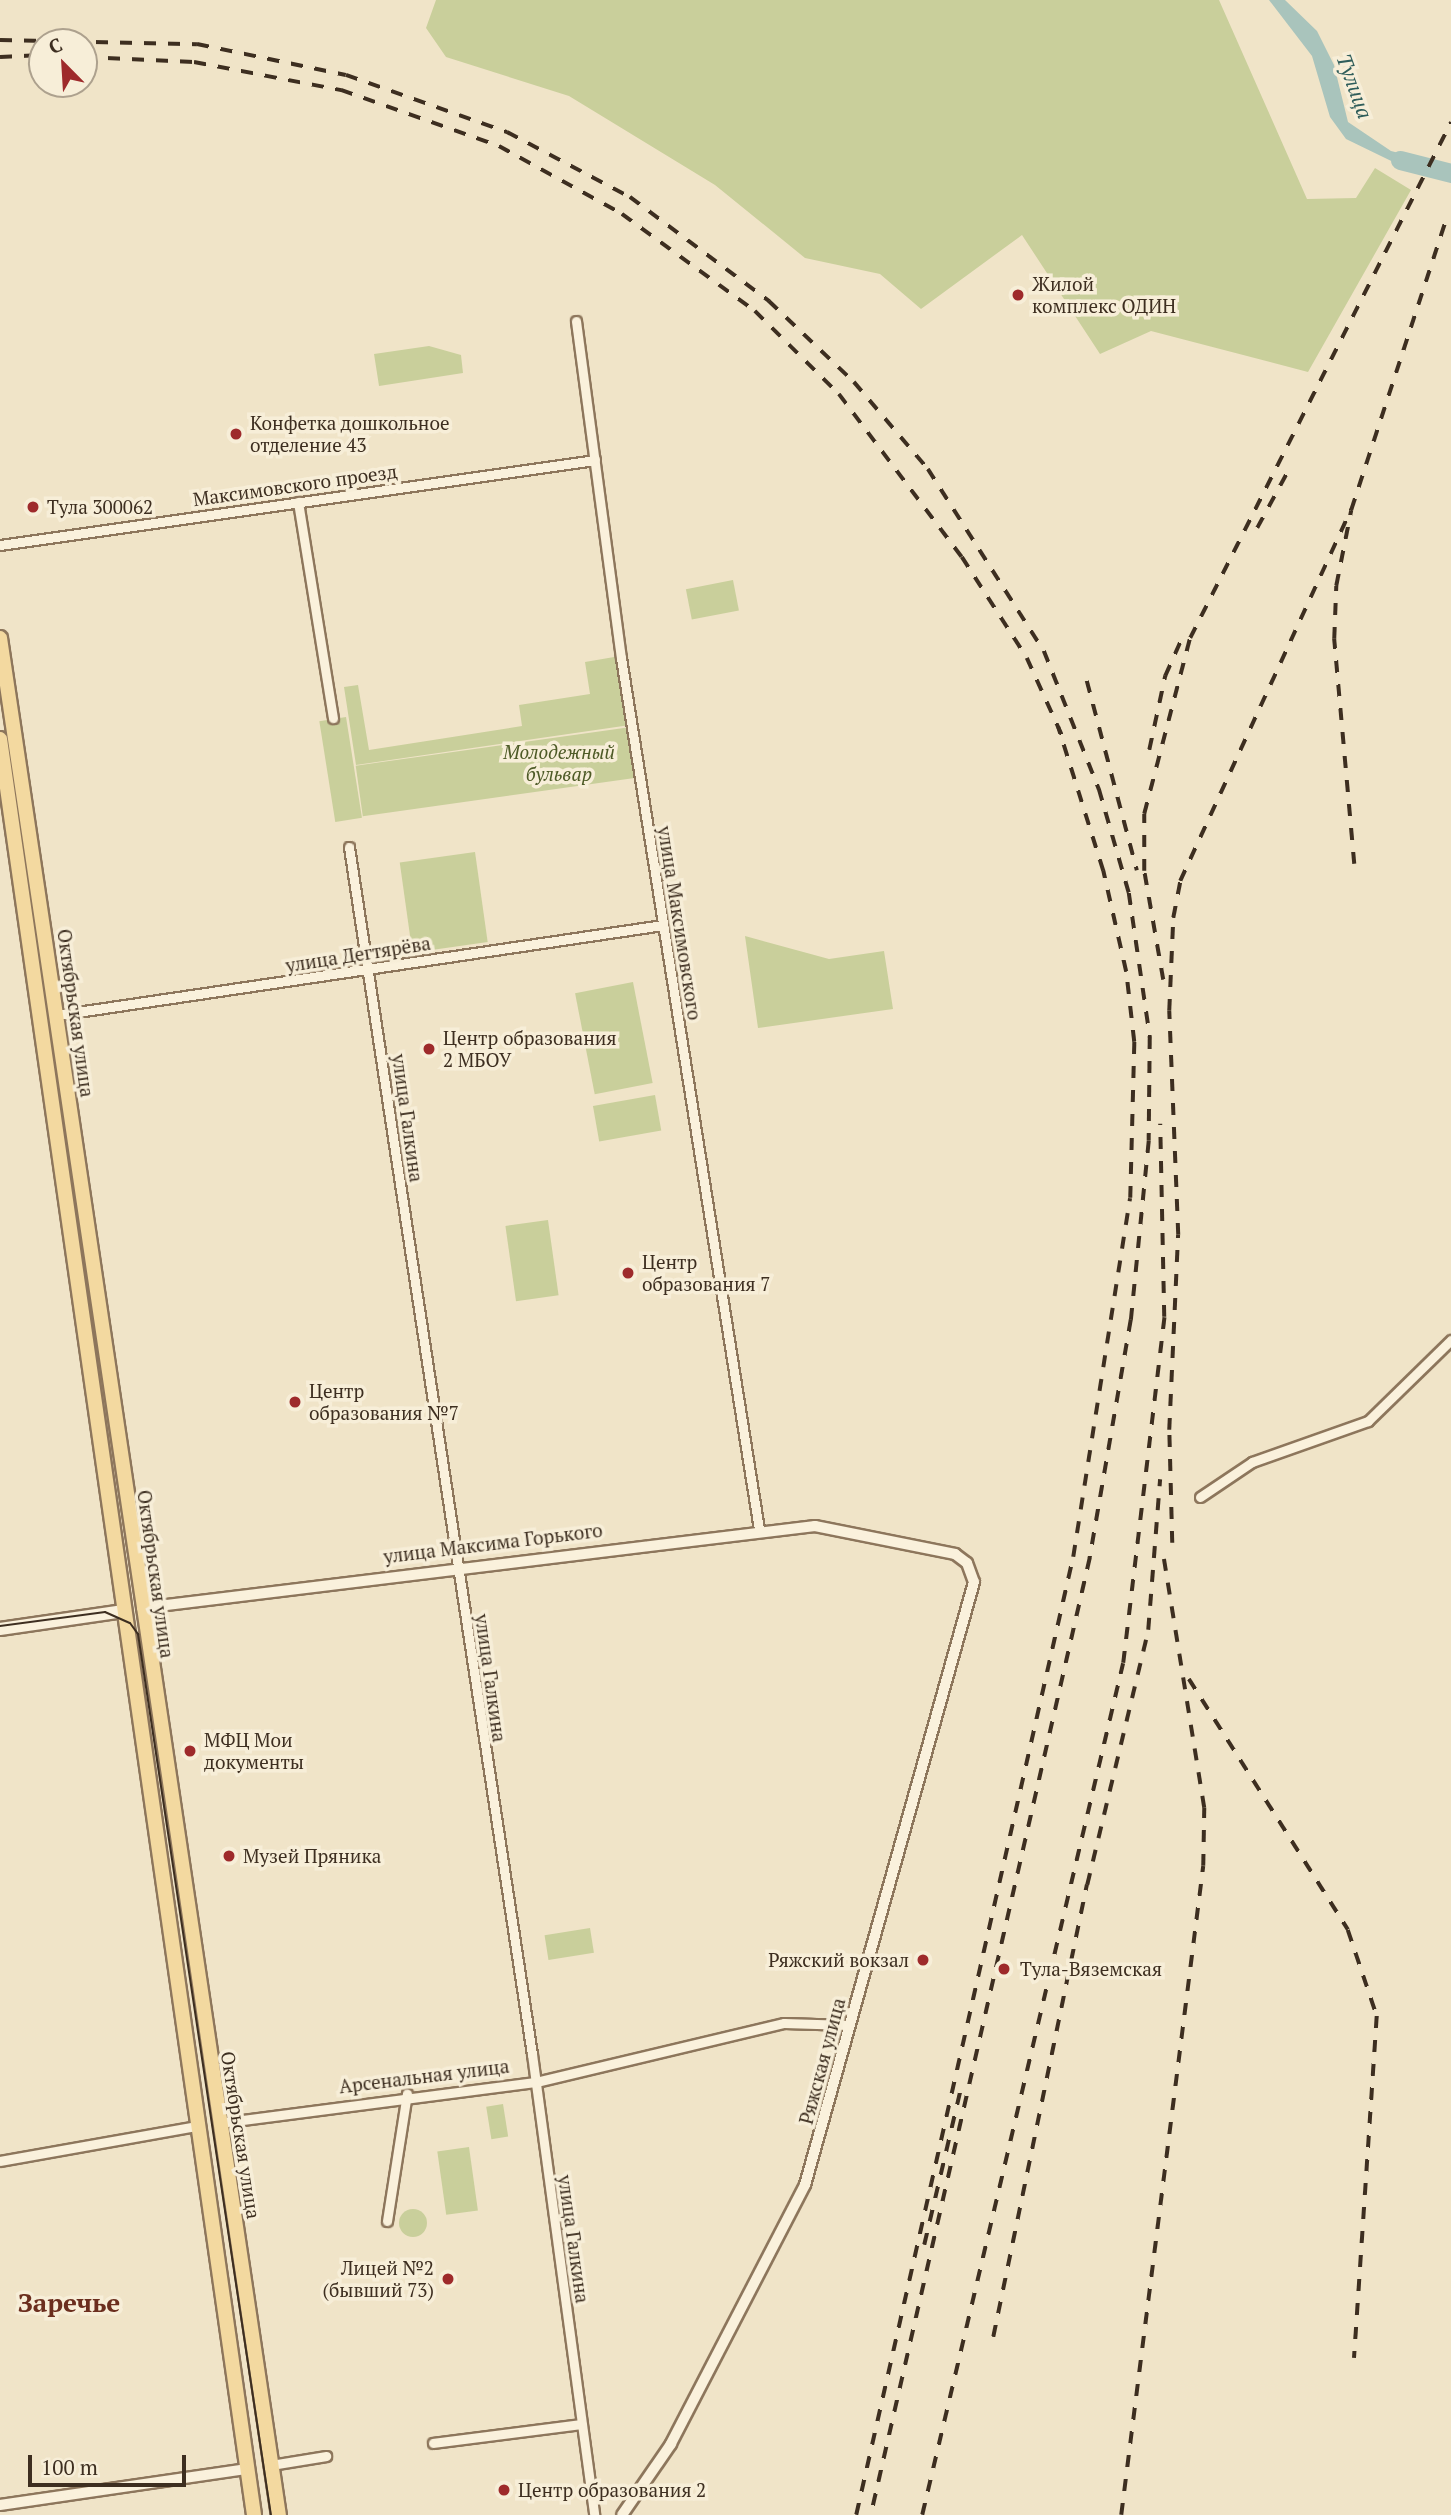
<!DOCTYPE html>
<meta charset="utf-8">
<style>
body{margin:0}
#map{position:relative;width:1451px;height:2515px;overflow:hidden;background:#f0e4c8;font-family:"PT Serif",serif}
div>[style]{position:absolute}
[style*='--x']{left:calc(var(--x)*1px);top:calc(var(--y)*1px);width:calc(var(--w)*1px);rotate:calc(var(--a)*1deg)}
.green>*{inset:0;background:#c9cf9b;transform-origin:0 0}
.round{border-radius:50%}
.water>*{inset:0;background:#a9c4bc}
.river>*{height:19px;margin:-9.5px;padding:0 9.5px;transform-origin:9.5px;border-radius:9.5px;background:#a9c4bc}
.roads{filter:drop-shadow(2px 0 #8d765c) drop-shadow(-2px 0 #8d765c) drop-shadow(0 2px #8d765c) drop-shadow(0 -2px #8d765c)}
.minor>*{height:9px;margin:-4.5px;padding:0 4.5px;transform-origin:4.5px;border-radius:4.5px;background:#faf1dc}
.tertiary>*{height:10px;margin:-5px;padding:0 5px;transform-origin:5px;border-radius:5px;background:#faf1dc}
.secondary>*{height:12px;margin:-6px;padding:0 6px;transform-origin:6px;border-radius:6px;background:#faf1dc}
.primary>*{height:14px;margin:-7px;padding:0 7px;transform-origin:7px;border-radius:7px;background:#f3d9a0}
.tram>*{height:2px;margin:-1px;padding:0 1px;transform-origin:1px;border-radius:1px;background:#3d2e20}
.rail>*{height:3.5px;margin-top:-1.75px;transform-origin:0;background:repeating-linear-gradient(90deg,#3d2e20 0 12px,transparent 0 24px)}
.dots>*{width:19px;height:19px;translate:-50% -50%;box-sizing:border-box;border:4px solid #f7eed8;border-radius:50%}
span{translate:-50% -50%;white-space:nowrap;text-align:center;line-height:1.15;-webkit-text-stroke:7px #f7eed8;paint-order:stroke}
.poi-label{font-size:19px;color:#3d2e20}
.left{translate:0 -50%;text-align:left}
.right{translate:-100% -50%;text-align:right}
.street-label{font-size:19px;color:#3d2e20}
.park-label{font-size:19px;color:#4d5a26;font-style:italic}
.water-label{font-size:21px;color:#2f5d5a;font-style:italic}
.district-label{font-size:26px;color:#6b2e1e;font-weight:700}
.north{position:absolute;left:28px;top:28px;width:70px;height:70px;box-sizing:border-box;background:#f7eed8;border:2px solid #ada18e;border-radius:50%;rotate:336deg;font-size:19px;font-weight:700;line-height:28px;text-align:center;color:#3d2e20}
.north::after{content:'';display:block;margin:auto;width:24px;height:32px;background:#9e2a2b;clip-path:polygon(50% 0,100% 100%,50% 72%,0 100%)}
.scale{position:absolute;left:28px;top:2455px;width:158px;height:32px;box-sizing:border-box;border:4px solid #3d2e20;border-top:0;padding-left:9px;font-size:21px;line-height:24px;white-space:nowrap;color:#3d2e20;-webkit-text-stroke:5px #f7eed8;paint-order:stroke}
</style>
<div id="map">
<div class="green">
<div style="clip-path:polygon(436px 0,1219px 0,1307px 199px,1356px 198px,1375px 168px,1411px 190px,1308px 372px,1151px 331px,1100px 354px,1022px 235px,921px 309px,880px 274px,805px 258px,715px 185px,569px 96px,446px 57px,426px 28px)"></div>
<div style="clip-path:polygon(429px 346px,461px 355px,463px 373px,379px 386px,374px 354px)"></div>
<div style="left:733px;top:580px;width:31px;height:48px;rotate:79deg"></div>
<div style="clip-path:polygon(620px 656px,630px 725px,356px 765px,344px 687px,358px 685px,369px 750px,522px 726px,519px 705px,590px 694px,585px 662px)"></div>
<div style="left:346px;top:717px;width:102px;height:27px;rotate:81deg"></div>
<div style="left:631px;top:727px;width:51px;height:278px;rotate:82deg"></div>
<div style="left:475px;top:852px;width:91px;height:76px;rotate:82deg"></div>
<div style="clip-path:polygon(745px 936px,829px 959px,884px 951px,893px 1009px,758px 1028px)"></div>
<div style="left:633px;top:982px;width:103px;height:59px;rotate:79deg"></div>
<div style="left:655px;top:1095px;width:36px;height:63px;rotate:80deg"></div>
<div style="left:548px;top:1220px;width:76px;height:43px;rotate:82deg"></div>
<div style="left:590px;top:1928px;width:25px;height:46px;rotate:81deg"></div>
<div style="left:503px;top:2104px;width:33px;height:17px;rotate:81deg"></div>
<div style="left:469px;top:2147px;width:64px;height:32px;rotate:82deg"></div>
<div class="round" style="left:399px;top:2209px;width:28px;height:28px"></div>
</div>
<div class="water">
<div style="clip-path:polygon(1269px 0,1285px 0,1317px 31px,1334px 65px,1348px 122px,1391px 151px,1426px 160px,1418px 174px,1346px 139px,1330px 117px,1312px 56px)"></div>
</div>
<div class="river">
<div style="--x:1400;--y:160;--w:53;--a:14.3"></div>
</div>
<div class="roads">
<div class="minor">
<div style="--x:576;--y:321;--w:340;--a:82.4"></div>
<div style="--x:621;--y:658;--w:882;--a:81"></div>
<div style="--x:298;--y:502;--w:219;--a:80.8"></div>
<div style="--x:0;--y:545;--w:601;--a:-8.13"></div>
<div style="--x:349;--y:847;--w:1221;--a:81.38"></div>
<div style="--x:532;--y:2054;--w:465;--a:82.3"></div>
<div style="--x:57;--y:1015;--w:613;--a:-8.45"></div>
<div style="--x:1200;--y:1497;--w:63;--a:-33.9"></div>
<div style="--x:1252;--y:1462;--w:123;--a:-19.5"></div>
<div style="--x:1368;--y:1421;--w:116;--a:-44.3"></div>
<div style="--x:220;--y:2123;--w:319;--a:-7.4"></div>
<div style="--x:536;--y:2082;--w:255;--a:-13.4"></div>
<div style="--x:784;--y:2023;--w:65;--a:1.8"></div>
<div style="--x:0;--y:2161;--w:200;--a:-10.1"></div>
<div style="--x:387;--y:2221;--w:129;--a:-81.1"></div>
<div style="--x:433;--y:2443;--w:149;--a:-7.3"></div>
<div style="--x:271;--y:2465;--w:56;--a:-9.3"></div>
</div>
<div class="tertiary">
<div style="--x:142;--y:1608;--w:678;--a:-6.95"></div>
<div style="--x:815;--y:1526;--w:143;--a:11.3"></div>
<div style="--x:955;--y:1554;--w:15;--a:37"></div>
<div style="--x:967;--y:1563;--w:20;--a:70"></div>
<div style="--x:974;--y:1582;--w:626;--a:105.66"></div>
<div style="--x:805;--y:2185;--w:292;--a:117.4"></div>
<div style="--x:671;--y:2444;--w:86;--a:124.6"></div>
<div style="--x:0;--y:2505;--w:250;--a:-8.3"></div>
</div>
<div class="secondary">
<div style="--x:0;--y:1629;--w:125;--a:-8.3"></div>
</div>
<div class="primary">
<div style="--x:0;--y:638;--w:1898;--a:81.55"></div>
<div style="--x:0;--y:739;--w:1794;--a:81.86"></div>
</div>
</div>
<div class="tram">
<div style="--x:0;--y:1626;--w:106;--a:-7.6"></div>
<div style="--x:105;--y:1612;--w:27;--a:24"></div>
<div style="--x:130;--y:1623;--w:14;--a:54"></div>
<div style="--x:138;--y:1634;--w:891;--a:81.42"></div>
</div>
<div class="rail">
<div style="--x:0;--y:40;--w:197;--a:1.2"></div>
<div style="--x:197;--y:44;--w:152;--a:11.8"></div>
<div style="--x:346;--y:75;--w:171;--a:19.5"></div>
<div style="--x:507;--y:132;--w:139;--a:27.9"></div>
<div style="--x:630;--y:197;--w:174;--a:36.8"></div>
<div style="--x:769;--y:301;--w:117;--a:43.6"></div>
<div style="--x:854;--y:382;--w:114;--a:49.6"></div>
<div style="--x:928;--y:469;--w:216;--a:57.5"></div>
<div style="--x:1044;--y:651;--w:149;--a:68.3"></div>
<div style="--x:1099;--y:789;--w:108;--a:73.9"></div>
<div style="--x:1129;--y:893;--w:146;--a:81.7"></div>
<div style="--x:1150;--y:1037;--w:104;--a:90.6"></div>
<div style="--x:1149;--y:1141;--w:180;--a:95.7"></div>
<div style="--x:1131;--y:1320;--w:242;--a:99.8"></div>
<div style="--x:1090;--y:1558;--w:982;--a:102.89"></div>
<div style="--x:0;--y:57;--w:42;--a:-2.7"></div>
<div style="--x:84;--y:57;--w:110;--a:2.6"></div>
<div style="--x:194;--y:62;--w:150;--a:10.8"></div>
<div style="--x:341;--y:90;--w:168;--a:19.5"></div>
<div style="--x:499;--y:146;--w:141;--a:28.9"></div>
<div style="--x:622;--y:214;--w:165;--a:36.1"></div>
<div style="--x:755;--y:311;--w:118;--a:44.7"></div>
<div style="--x:839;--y:394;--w:204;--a:53"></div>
<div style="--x:962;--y:557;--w:120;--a:57.2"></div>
<div style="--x:1027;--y:658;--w:85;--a:65.6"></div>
<div style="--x:1257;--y:528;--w:65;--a:-61.5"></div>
<div style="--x:1087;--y:681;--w:196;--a:75.2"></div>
<div style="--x:1149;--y:750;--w:76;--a:-77.8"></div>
<div style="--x:1165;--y:676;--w:39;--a:-66"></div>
<div style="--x:1354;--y:864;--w:226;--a:-95.1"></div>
<div style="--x:1334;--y:639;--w:53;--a:-87.8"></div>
<div style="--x:1336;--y:586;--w:77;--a:-78.8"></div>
<div style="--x:1351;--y:510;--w:303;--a:-71.9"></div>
<div style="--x:1163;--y:980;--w:111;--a:-99.9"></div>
<div style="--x:1144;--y:871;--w:57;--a:-90"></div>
<div style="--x:1144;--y:814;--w:182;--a:-75.4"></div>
<div style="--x:1190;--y:638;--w:578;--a:-63.17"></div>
<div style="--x:1172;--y:1543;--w:113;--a:-91.5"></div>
<div style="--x:1169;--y:1430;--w:195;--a:-87.4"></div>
<div style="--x:1178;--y:1235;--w:224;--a:-92.3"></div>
<div style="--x:1169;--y:1011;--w:93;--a:-87.5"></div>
<div style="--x:1173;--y:918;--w:38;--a:-79"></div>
<div style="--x:1180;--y:881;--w:409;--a:-65.3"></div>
<div style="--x:1189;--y:1679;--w:297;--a:57.6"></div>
<div style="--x:1348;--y:1930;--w:91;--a:71.4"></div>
<div style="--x:1377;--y:2016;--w:343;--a:93.8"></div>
<div style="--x:924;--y:2245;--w:158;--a:-76.8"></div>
<div style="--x:993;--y:2337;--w:462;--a:-78.3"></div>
<div style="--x:1087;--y:1885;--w:262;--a:-76.5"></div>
<div style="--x:1148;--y:1630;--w:151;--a:-85.5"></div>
<div style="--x:856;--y:2515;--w:982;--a:-77.24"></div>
<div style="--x:1073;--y:1557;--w:363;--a:-81"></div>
<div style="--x:1130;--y:1198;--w:156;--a:-88.5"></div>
<div style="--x:1134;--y:1042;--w:70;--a:-96.5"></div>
<div style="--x:1126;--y:972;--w:104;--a:-102.8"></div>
<div style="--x:1103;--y:871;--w:151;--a:-107.4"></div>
<div style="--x:922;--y:2515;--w:875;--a:-76.73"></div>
<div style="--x:1123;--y:1663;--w:348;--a:-83.2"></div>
<div style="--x:1164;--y:1317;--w:193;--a:-91.2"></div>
<div style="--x:1121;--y:2515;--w:654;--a:-82.8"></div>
<div style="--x:1203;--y:1866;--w:58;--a:-89"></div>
<div style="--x:1204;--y:1808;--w:255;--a:-99.2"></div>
</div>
<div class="dots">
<div style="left:1018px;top:295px;background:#9e2a2b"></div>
<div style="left:236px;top:434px;background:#9e2a2b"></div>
<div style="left:33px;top:507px;background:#9e2a2b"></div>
<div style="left:429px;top:1049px;background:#9e2a2b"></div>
<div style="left:628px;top:1273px;background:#9e2a2b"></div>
<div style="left:295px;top:1402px;background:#9e2a2b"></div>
<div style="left:190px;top:1751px;background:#9e2a2b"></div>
<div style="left:229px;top:1856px;background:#9e2a2b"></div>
<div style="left:923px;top:1960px;background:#9e2a2b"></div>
<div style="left:1004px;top:1969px;background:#9e2a2b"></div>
<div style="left:448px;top:2279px;background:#9e2a2b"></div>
<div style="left:504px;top:2490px;background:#9e2a2b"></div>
</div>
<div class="poi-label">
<span class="left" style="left:1032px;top:295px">Жилой<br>комплекс ОДИН</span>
<span class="left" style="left:250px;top:434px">Конфетка дошкольное<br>отделение 43</span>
<span class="left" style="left:47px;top:507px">Тула 300062</span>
<span class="left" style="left:443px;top:1049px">Центр образования<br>2 МБОУ</span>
<span class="left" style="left:642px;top:1273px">Центр<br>образования 7</span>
<span class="left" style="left:309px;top:1402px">Центр<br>образования №7</span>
<span class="left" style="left:204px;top:1751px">МФЦ Мои<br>документы</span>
<span class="left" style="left:243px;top:1856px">Музей Пряника</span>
<span class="right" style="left:909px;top:1960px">Ряжский вокзал</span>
<span class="left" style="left:1020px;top:1969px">Тула-Вяземская</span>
<span class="right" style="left:434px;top:2279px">Лицей №2<br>(бывший 73)</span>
<span class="left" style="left:518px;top:2490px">Центр образования 2</span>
</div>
<div class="street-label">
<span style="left:295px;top:485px;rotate:-8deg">Максимовского проезд</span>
<span style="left:680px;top:923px;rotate:81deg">улица Максимовского</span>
<span style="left:358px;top:954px;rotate:-9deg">улица Дегтярёва</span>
<span style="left:76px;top:1013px;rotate:82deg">Октябрьская улица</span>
<span style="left:408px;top:1118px;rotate:82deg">улица Галкина</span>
<span style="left:493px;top:1543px;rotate:-7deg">улица Максима Горького</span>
<span style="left:156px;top:1574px;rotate:82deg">Октябрьская улица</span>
<span style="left:491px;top:1678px;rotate:82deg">улица Галкина</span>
<span style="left:822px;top:2061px;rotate:-75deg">Ряжская улица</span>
<span style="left:424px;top:2076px;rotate:-7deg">Арсенальная улица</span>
<span style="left:241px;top:2135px;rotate:81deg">Октябрьская улица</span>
<span style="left:574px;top:2239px;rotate:82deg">улица Галкина</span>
</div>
<div class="park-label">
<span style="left:559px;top:763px">Молодежный<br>бульвар</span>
</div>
<div class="water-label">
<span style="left:1355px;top:86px;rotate:70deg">Тулица</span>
</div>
<div class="district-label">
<span style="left:69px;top:2303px">Заречье</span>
</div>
<div class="north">С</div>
<div class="scale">100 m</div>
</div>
